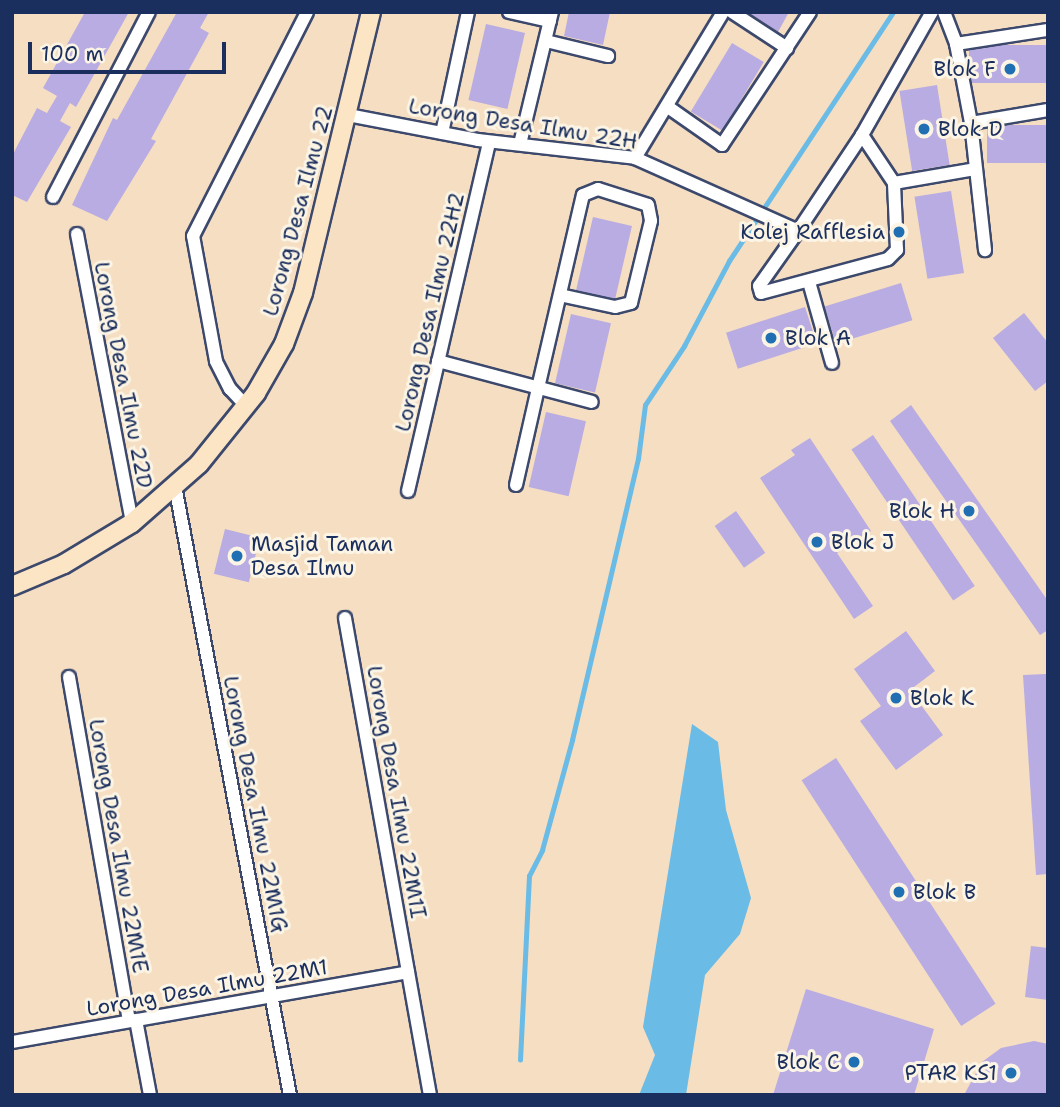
<!DOCTYPE html>
<style>
body{margin:0}
#map{position:relative;width:1060px;height:1107px;overflow:hidden;background:#f5dec2;font-family:"Shantell Sans",sans-serif}
div>[style]{position:absolute}
[style*='--x']{left:calc(var(--x)*1px);top:calc(var(--y)*1px);width:calc(var(--w)*1px);rotate:calc(var(--a)*1deg)}
.water>*{inset:0;background:#6abbe5}
.stream>*{height:4.5px;margin:-2.25px;padding:0 2.25px;transform-origin:2.25px;border-radius:2.25px;background:#6abbe5}
.building>*{inset:0;background:#b8ace2;transform-origin:0 0}
.roads{filter:drop-shadow(2px 0 #3c496d) drop-shadow(-2px 0 #3c496d) drop-shadow(0 2px #3c496d) drop-shadow(0 -2px #3c496d)}
.street>*{height:12px;margin:-6px;padding:0 6px;transform-origin:6px;border-radius:6px;background:#fff}
.secondary>*{height:18px;margin:-9px;padding:0 9px;transform-origin:9px;border-radius:9px;background:#fce5c4}
.dots>*{width:19px;height:19px;translate:-50% -50%;box-sizing:border-box;border:4px solid #fcf5e5;border-radius:50%}
span{translate:-50% -50%;white-space:nowrap;text-align:center;line-height:1.15;-webkit-text-stroke:6px #fcf5e5;paint-order:stroke}
.poi-label{font-size:21px;color:#1b2f5e}
.right{translate:-100% -50%;text-align:right}
.left{translate:0 -50%;text-align:left}
.street-label{font-size:21px;color:#1b2f5e}
.frame{position:absolute;inset:0;border:14px solid #1b2f5e;pointer-events:none}
.scale{position:absolute;left:28px;top:42px;width:198px;height:32px;box-sizing:border-box;border:4px solid #1b2f5e;border-top:0;padding-left:9px;font-size:21px;line-height:24px;white-space:nowrap;color:#1b2f5e;-webkit-text-stroke:5px #fcf5e5;paint-order:stroke}
</style>
<div id="map">
<div class="water">
<div style="clip-path:polygon(692px 724px,718px 742px,726px 810px,751px 898px,740px 934px,705px 975px,686px 1095px,639px 1095px,655px 1055px,643px 1027px)"></div>
</div>
<div class="stream">
<div style="--x:520;--y:1060;--w:184;--a:-87.2"></div>
<div style="--x:529;--y:876;--w:29;--a:-63"></div>
<div style="--x:542;--y:850;--w:114;--a:-74.7"></div>
<div style="--x:572;--y:740;--w:289;--a:-76.8"></div>
<div style="--x:638;--y:459;--w:54;--a:-82.6"></div>
<div style="--x:645;--y:405;--w:71;--a:-56.5"></div>
<div style="--x:684;--y:346;--w:96;--a:-62.1"></div>
<div style="--x:729;--y:261;--w:298;--a:-56.6"></div>
</div>
<div class="building">
<div style="clip-path:polygon(85px 12px,129px 12px,76px 107px,70px 103px,60px 121px,71px 127px,27px 202px,12px 195px,12px 156px,37px 108px,47px 113px,57px 96px,43px 88px)"></div>
<div style="clip-path:polygon(177px 12px,209px 12px,200px 28px,209px 33px,151px 139px,156px 141px,107px 221px,72px 205px,113px 118px,117px 120px)"></div>
<div style="clip-path:polygon(569px 12px,610px 12px,603px 45px,564px 36px)"></div>
<div style="clip-path:polygon(748px 12px,789px 12px,778px 32px)"></div>
<div style="left:486px;top:24px;width:40px;height:78px;rotate:13deg"></div>
<div style="left:732px;top:43px;width:37px;height:80px;rotate:31deg"></div>
<div style="left:1048px;top:45px;width:38px;height:79px;rotate:90deg"></div>
<div style="left:937px;top:85px;width:81px;height:38px;rotate:81deg"></div>
<div style="left:1048px;top:125px;width:38px;height:61px;rotate:90deg"></div>
<div style="left:951px;top:191px;width:83px;height:37px;rotate:81deg"></div>
<div style="left:593px;top:217px;width:40px;height:75px;rotate:13deg"></div>
<div style="left:901px;top:283px;width:39px;height:80px;rotate:73deg"></div>
<div style="left:805px;top:307px;width:38px;height:83px;rotate:72deg"></div>
<div style="clip-path:polygon(1024px 313px,1048px 343px,1048px 381px,1035px 391px,993px 338px)"></div>
<div style="left:571px;top:314px;width:41px;height:71px;rotate:13deg"></div>
<div style="clip-path:polygon(911px 405px,1048px 601px,1048px 630px,1040px 635px,890px 421px)"></div>
<div style="left:546px;top:412px;width:41px;height:77px;rotate:13deg"></div>
<div style="left:873px;top:435px;width:182px;height:26px;rotate:56deg"></div>
<div style="clip-path:polygon(810px 438px,871px 531px,837px 553px,873px 606px,854px 619px,760px 478px,795px 455px,791px 450px)"></div>
<div style="left:736px;top:511px;width:51px;height:26px;rotate:55deg"></div>
<div style="left:225px;top:529px;width:36px;height:46px;rotate:14deg"></div>
<div style="clip-path:polygon(906px 631px,935px 671px,910px 690px,943px 735px,896px 770px,860px 721px,881px 706px,854px 669px)"></div>
<div style="clip-path:polygon(1046px 674px,1048px 874px,1036px 875px,1023px 675px)"></div>
<div style="left:836px;top:758px;width:293px;height:41px;rotate:57deg"></div>
<div style="clip-path:polygon(1031px 946px,1048px 948px,1048px 1000px,1025px 997px)"></div>
<div style="clip-path:polygon(806px 989px,934px 1029px,914px 1095px,773px 1095px)"></div>
<div style="clip-path:polygon(1034px 1041px,1048px 1044px,1048px 1095px,964px 1095px,982px 1062px,1001px 1048px)"></div>
</div>
<div class="roads">
<div class="street">
<div style="--x:509;--y:12;--w:42;--a:12.4"></div>
<div style="--x:732;--y:12;--w:66;--a:33.2"></div>
<div style="--x:944;--y:12;--w:34;--a:69"></div>
<div style="--x:956;--y:44;--w:80;--a:79.2"></div>
<div style="--x:971;--y:123;--w:128;--a:83.7"></div>
<div style="--x:546;--y:41;--w:64;--a:13.6"></div>
<div style="--x:956;--y:44;--w:93;--a:-8.7"></div>
<div style="--x:668;--y:107;--w:66;--a:35.1"></div>
<div style="--x:722;--y:145;--w:159;--a:-56.5"></div>
<div style="--x:348;--y:115;--w:132;--a:10.9"></div>
<div style="--x:478;--y:140;--w:158;--a:6.5"></div>
<div style="--x:635;--y:158;--w:179;--a:24.1"></div>
<div style="--x:798;--y:231;--w:115;--a:-56.3"></div>
<div style="--x:862;--y:135;--w:142;--a:-60.4"></div>
<div style="--x:971;--y:123;--w:78;--a:-9.6"></div>
<div style="--x:442;--y:133;--w:124;--a:-77.9"></div>
<div style="--x:520;--y:144;--w:136;--a:-76.4"></div>
<div style="--x:635;--y:158;--w:170;--a:-58.9"></div>
<div style="--x:894;--y:183;--w:82;--a:-9.8"></div>
<div style="--x:53;--y:197;--w:208;--a:-62.6"></div>
<div style="--x:798;--y:231;--w:67;--a:125.3"></div>
<div style="--x:759;--y:286;--w:7;--a:74"></div>
<div style="--x:761;--y:293;--w:131;--a:-15"></div>
<div style="--x:888;--y:259;--w:13;--a:-45"></div>
<div style="--x:897;--y:250;--w:67;--a:-92.6"></div>
<div style="--x:894;--y:183;--w:58;--a:-123.7"></div>
<div style="--x:77;--y:234;--w:294;--a:79.2"></div>
<div style="--x:809;--y:282;--w:84;--a:74.1"></div>
<div style="--x:438;--y:361;--w:159;--a:14.9"></div>
<div style="--x:247;--y:407;--w:25;--a:-133"></div>
<div style="--x:230;--y:389;--w:31;--a:-117"></div>
<div style="--x:216;--y:361;--w:127;--a:-100.4"></div>
<div style="--x:193;--y:236;--w:251;--a:-63"></div>
<div style="--x:516;--y:485;--w:99;--a:-77.2"></div>
<div style="--x:538;--y:388;--w:198;--a:-76.9"></div>
<div style="--x:583;--y:195;--w:16;--a:-22"></div>
<div style="--x:598;--y:189;--w:52;--a:17.7"></div>
<div style="--x:648;--y:205;--w:16;--a:79"></div>
<div style="--x:651;--y:221;--w:84;--a:103.7"></div>
<div style="--x:631;--y:303;--w:16;--a:166"></div>
<div style="--x:615;--y:307;--w:56;--a:-167.7"></div>
<div style="--x:175;--y:486;--w:620;--a:79.31"></div>
<div style="--x:408;--y:491;--w:358;--a:-76.9"></div>
<div style="--x:345;--y:618;--w:485;--a:79.9"></div>
<div style="--x:69;--y:677;--w:349;--a:80.1"></div>
<div style="--x:136;--y:1020;--w:76;--a:79.4"></div>
<div style="--x:12;--y:1042;--w:402;--a:-10"></div>
</div>
<div class="secondary">
<div style="--x:12;--y:586;--w:56;--a:-22.9"></div>
<div style="--x:64;--y:564;--w:79;--a:-31.1"></div>
<div style="--x:132;--y:523;--w:89;--a:-41.4"></div>
<div style="--x:199;--y:464;--w:91;--a:-51.2"></div>
<div style="--x:256;--y:393;--w:56;--a:-60.3"></div>
<div style="--x:284;--y:344;--w:54;--a:-69.6"></div>
<div style="--x:303;--y:293;--w:289;--a:-76.4"></div>
</div>
</div>
<div class="dots">
<div style="left:1010px;top:69px;background:#1f6fb2"></div>
<div style="left:924px;top:129px;background:#1f6fb2"></div>
<div style="left:899px;top:232px;background:#1f6fb2"></div>
<div style="left:771px;top:338px;background:#1f6fb2"></div>
<div style="left:969px;top:511px;background:#1f6fb2"></div>
<div style="left:817px;top:542px;background:#1f6fb2"></div>
<div style="left:237px;top:556px;background:#1f6fb2"></div>
<div style="left:896px;top:698px;background:#1f6fb2"></div>
<div style="left:899px;top:892px;background:#1f6fb2"></div>
<div style="left:854px;top:1062px;background:#1f6fb2"></div>
<div style="left:1011px;top:1073px;background:#1f6fb2"></div>
</div>
<div class="poi-label">
<span class="right" style="left:996px;top:69px">Blok F</span>
<span class="left" style="left:938px;top:129px">Blok D</span>
<span class="right" style="left:885px;top:232px">Kolej Rafflesia</span>
<span class="left" style="left:785px;top:338px">Blok A</span>
<span class="right" style="left:955px;top:511px">Blok H</span>
<span class="left" style="left:831px;top:542px">Blok J</span>
<span class="left" style="left:251px;top:556px">Masjid Taman<br>Desa Ilmu</span>
<span class="left" style="left:910px;top:698px">Blok K</span>
<span class="left" style="left:913px;top:892px">Blok B</span>
<span class="right" style="left:840px;top:1062px">Blok C</span>
<span class="right" style="left:997px;top:1073px">PTAR KS1</span>
</div>
<div class="street-label">
<span style="left:523px;top:124px;rotate:9deg">Lorong Desa Ilmu 22H</span>
<span style="left:298px;top:211px;rotate:-75deg">Lorong Desa Ilmu 22</span>
<span style="left:430px;top:312px;rotate:-77deg">Lorong Desa Ilmu 22H2</span>
<span style="left:123px;top:375px;rotate:79deg">Lorong Desa Ilmu 22D</span>
<span style="left:396px;top:792px;rotate:80deg">Lorong Desa Ilmu 22M1I</span>
<span style="left:255px;top:804px;rotate:79deg">Lorong Desa Ilmu 22M1G</span>
<span style="left:118px;top:846px;rotate:80deg">Lorong Desa Ilmu 22M1E</span>
<span style="left:207px;top:988px;rotate:-10deg">Lorong Desa Ilmu 22M1</span>
</div>
<div class="frame"></div>
<div class="scale">100 m</div>
</div>
